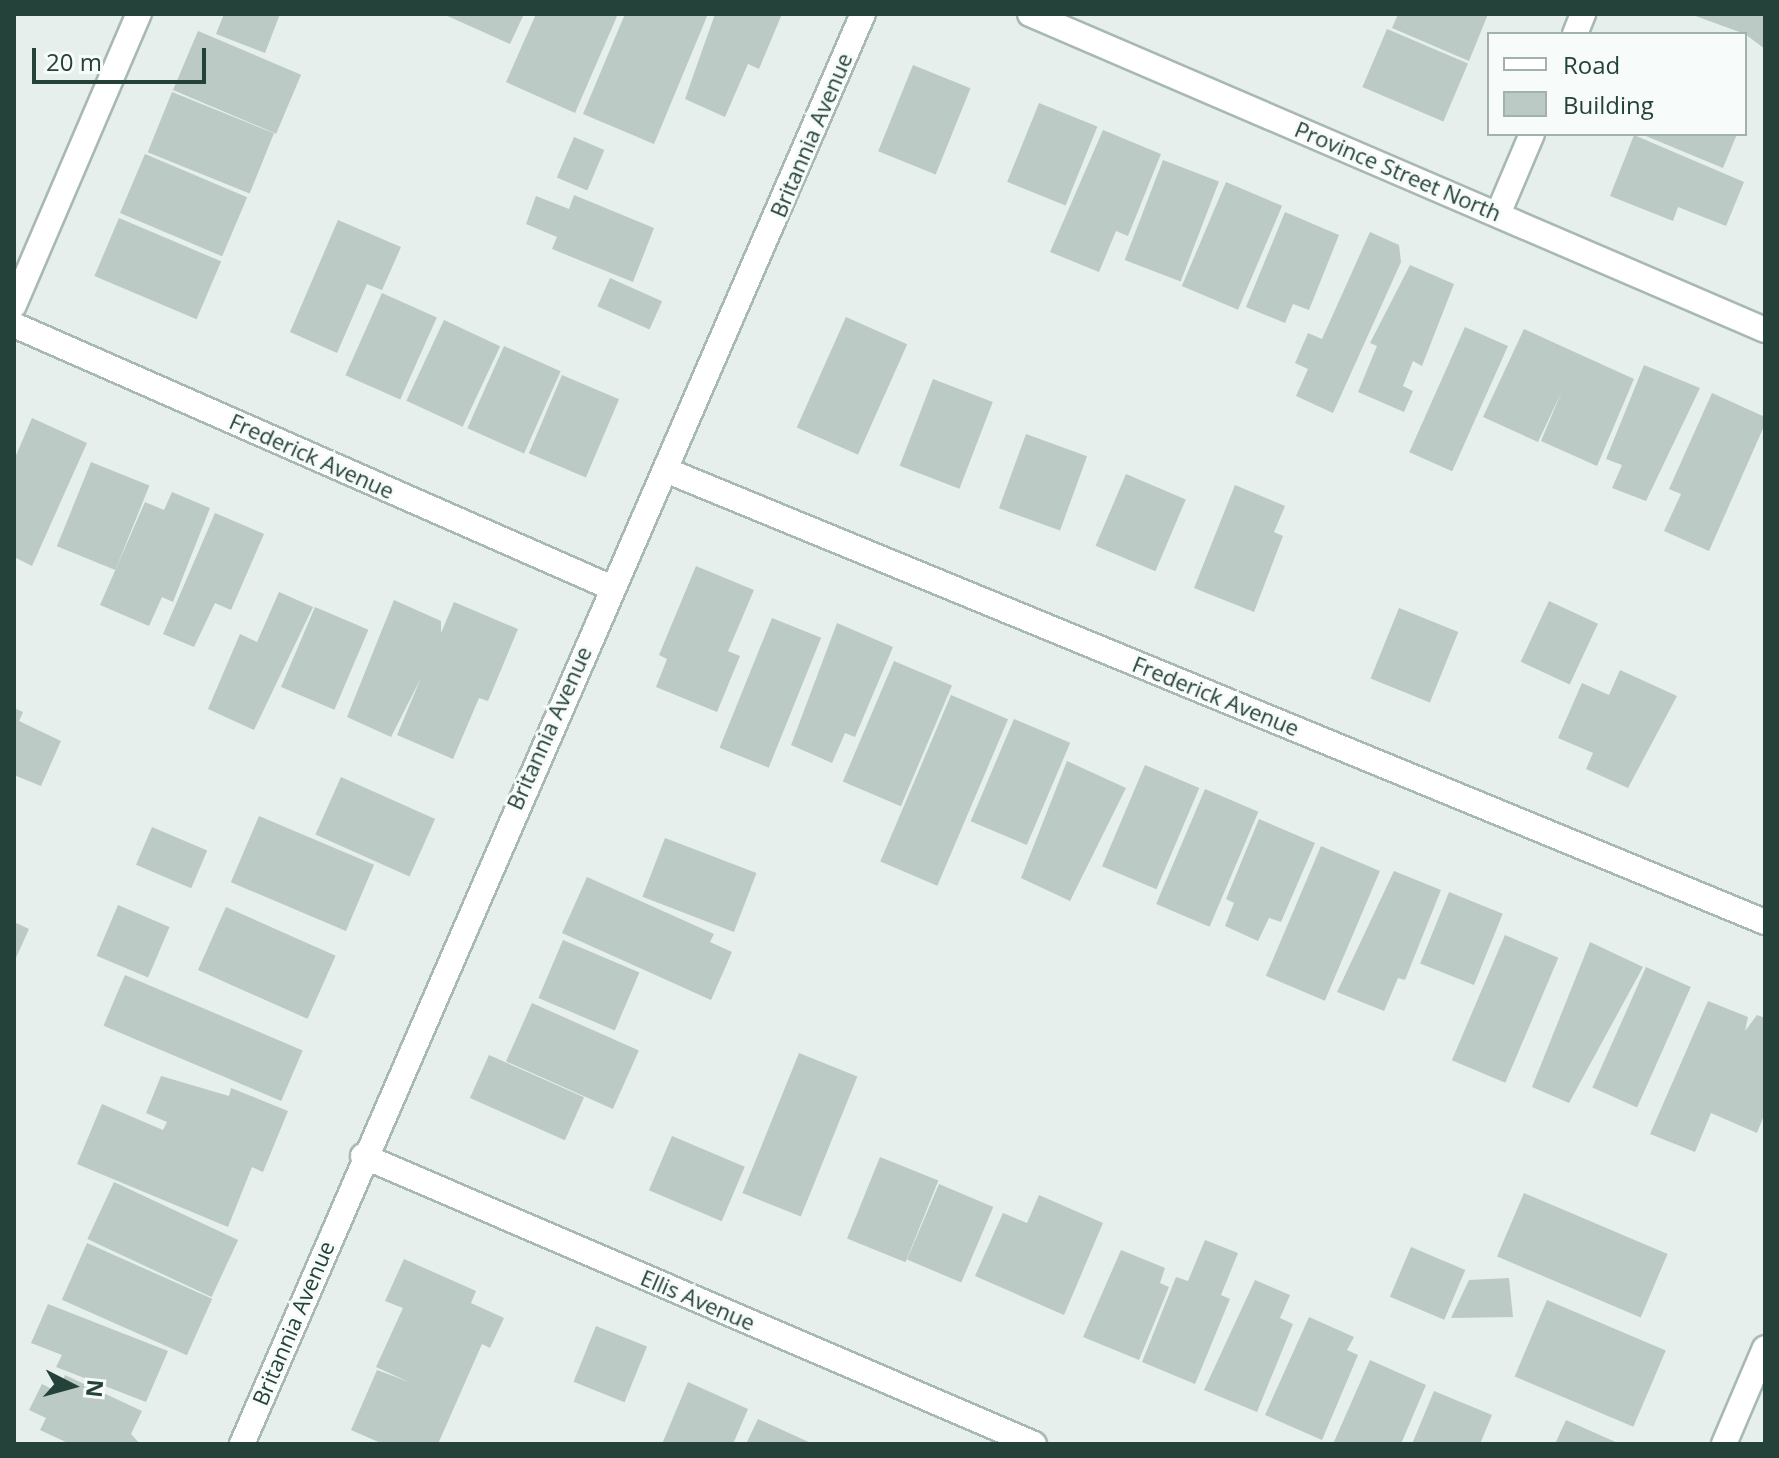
<!DOCTYPE html>
<style>
body{margin:0}
#map{position:relative;width:1779px;height:1458px;overflow:hidden;background:#e6efeb;font-family:"Open Sans",sans-serif}
div>[style]{position:absolute}
[style*='--x']{left:calc(var(--x)*1px);top:calc(var(--y)*1px);width:calc(var(--w)*1px);rotate:calc(var(--a)*1deg)}
.building>*{inset:0;background:#bbcac4;transform-origin:0 0}
.roads{filter:drop-shadow(2px 0 #a8b8b2) drop-shadow(-2px 0 #a8b8b2) drop-shadow(0 2px #a8b8b2) drop-shadow(0 -2px #a8b8b2)}
.street>*{height:24px;margin:-12px;padding:0 12px;transform-origin:12px;border-radius:12px;background:#fff}
.secondary>*{height:24px;margin:-12px;padding:0 12px;transform-origin:12px;border-radius:12px;background:#fff}
span{translate:-50% -50%;white-space:nowrap;text-align:center;line-height:1.15;-webkit-text-stroke:6px #f7fbf9;paint-order:stroke}
.street-label{font-size:22px;color:#24423a}
.frame{position:absolute;inset:0;border:16px solid #24423a;pointer-events:none}
.legend{position:absolute;left:1487px;top:32px;width:260px;height:104px;box-sizing:border-box;background:#f7fbf9;border:2px solid #a3b1ad;margin:0;padding:10px 14px;list-style:none;font-size:24px;color:#24423a}
.legend li{display:flex;align-items:center;gap:16px;height:40px}
.legend b{width:40px;border:2px solid #a3b1ad}
.north{position:absolute;left:32px;top:1346px;width:80px;height:80px;-webkit-text-stroke:6px #f7fbf9;paint-order:stroke;rotate:96deg;font-size:22px;font-weight:700;line-height:32px;text-align:center;color:#24423a}
.north::after{content:'';display:block;margin:auto;width:28px;height:36px;background:#24423a;clip-path:polygon(50% 0,100% 100%,50% 72%,0 100%)}
.scale{position:absolute;left:32px;top:48px;width:174px;height:36px;box-sizing:border-box;border:4px solid #24423a;border-top:0;padding-left:10px;font-size:24px;line-height:28px;white-space:nowrap;color:#24423a;-webkit-text-stroke:6px #f7fbf9;paint-order:stroke}
</style>
<div id="map">
<div class="building">
<div style="clip-path:polygon(224px 14px,280px 14px,265px 53px,216px 34px)"></div>
<div style="clip-path:polygon(443px 14px,524px 14px,510px 44px)"></div>
<div style="clip-path:polygon(536px 14px,618px 14px,575px 113px,506px 82px)"></div>
<div style="clip-path:polygon(625px 14px,708px 14px,654px 144px,583px 114px)"></div>
<div style="clip-path:polygon(715px 14px,782px 14px,759px 69px,748px 64px,725px 117px,685px 99px)"></div>
<div style="clip-path:polygon(1398px 14px,1488px 14px,1469px 61px,1392px 28px)"></div>
<div style="clip-path:polygon(1690px 14px,1765px 14px,1765px 49px,1745px 34px)"></div>
<div style="left:1387px;top:29px;width:88px;height:63px;rotate:23deg"></div>
<div style="left:198px;top:31px;width:112px;height:64px;rotate:23deg"></div>
<div style="left:913px;top:65px;width:62px;height:93px;rotate:22deg"></div>
<div style="left:172px;top:92px;width:110px;height:65px;rotate:22deg"></div>
<div style="left:1039px;top:103px;width:63px;height:85px;rotate:22deg"></div>
<div style="clip-path:polygon(1103px 130px,1161px 154px,1128px 236px,1116px 231px,1099px 272px,1050px 252px)"></div>
<div style="clip-path:polygon(1641px 134px,1737px 134px,1723px 168px)"></div>
<div style="clip-path:polygon(1634px 135px,1744px 182px,1726px 226px,1678px 207px,1673px 221px,1610px 196px)"></div>
<div style="left:574px;top:137px;width:33px;height:44px;rotate:23deg"></div>
<div style="left:145px;top:154px;width:111px;height:64px;rotate:23deg"></div>
<div style="left:1163px;top:160px;width:60px;height:107px;rotate:21deg"></div>
<div style="left:1226px;top:182px;width:61px;height:113px;rotate:23deg"></div>
<div style="clip-path:polygon(574px 195px,654px 228px,633px 282px,552px 249px,557px 237px,526px 224px,536px 196px,569px 209px)"></div>
<div style="clip-path:polygon(1285px 212px,1339px 235px,1309px 310px,1293px 304px,1285px 323px,1246px 307px)"></div>
<div style="left:119px;top:218px;width:111px;height:63px;rotate:23deg"></div>
<div style="clip-path:polygon(338px 220px,401px 247px,382px 290px,367px 284px,337px 353px,290px 332px)"></div>
<div style="clip-path:polygon(1370px 232px,1399px 245px,1401px 262px,1333px 413px,1296px 396px,1308px 369px,1295px 363px,1308px 333px,1322px 339px)"></div>
<div style="clip-path:polygon(1410px 265px,1454px 284px,1422px 366px,1413px 361px,1403px 386px,1413px 391px,1404px 412px,1358px 392px,1377px 346px,1370px 343px)"></div>
<div style="left:610px;top:278px;width:57px;height:31px;rotate:24deg"></div>
<div style="left:382px;top:293px;width:60px;height:90px;rotate:24deg"></div>
<div style="left:846px;top:317px;width:67px;height:121px;rotate:24deg"></div>
<div style="left:444px;top:320px;width:62px;height:89px;rotate:25deg"></div>
<div style="left:1465px;top:327px;width:47px;height:137px;rotate:24deg"></div>
<div style="clip-path:polygon(1524px 329px,1634px 379px,1597px 466px,1541px 441px,1562px 391px,1538px 442px,1483px 417px)"></div>
<div style="left:504px;top:346px;width:62px;height:90px;rotate:24deg"></div>
<div style="clip-path:polygon(1644px 365px,1700px 388px,1646px 501px,1612px 488px,1622px 465px,1606px 459px)"></div>
<div style="left:562px;top:375px;width:62px;height:85px;rotate:23deg"></div>
<div style="left:933px;top:379px;width:64px;height:93px;rotate:21deg"></div>
<div style="clip-path:polygon(1712px 393px,1765px 417px,1765px 424px,1709px 551px,1664px 531px,1681px 494px,1669px 489px)"></div>
<div style="clip-path:polygon(32px 418px,87px 443px,32px 566px,14px 557px,14px 460px)"></div>
<div style="left:1026px;top:434px;width:65px;height:79px;rotate:20deg"></div>
<div style="left:91px;top:462px;width:63px;height:91px;rotate:22deg"></div>
<div style="left:1126px;top:474px;width:65px;height:78px;rotate:23deg"></div>
<div style="clip-path:polygon(1235px 485px,1285px 506px,1274px 532px,1283px 536px,1254px 612px,1194px 588px)"></div>
<div style="clip-path:polygon(172px 492px,210px 508px,173px 602px,162px 597px,149px 626px,100px 605px,145px 502px,164px 510px)"></div>
<div style="clip-path:polygon(215px 513px,264px 534px,231px 610px,215px 603px,194px 647px,163px 634px)"></div>
<div style="clip-path:polygon(696px 566px,754px 590px,728px 651px,740px 656px,717px 712px,656px 687px,667px 659px,659px 655px)"></div>
<div style="clip-path:polygon(279px 592px,313px 607px,254px 730px,208px 709px,240px 634px,257px 642px)"></div>
<div style="clip-path:polygon(394px 600px,441px 621px,441px 633px,454px 602px,518px 629px,488px 701px,479px 698px,453px 759px,397px 735px,421px 678px,391px 737px,347px 717px)"></div>
<div style="left:1549px;top:601px;width:54px;height:67px;rotate:25deg"></div>
<div style="left:315px;top:607px;width:58px;height:87px;rotate:23deg"></div>
<div style="left:1399px;top:608px;width:64px;height:76px;rotate:22deg"></div>
<div style="left:772px;top:618px;width:53px;height:140px;rotate:22deg"></div>
<div style="clip-path:polygon(837px 623px,893px 647px,855px 737px,845px 733px,832px 763px,791px 745px)"></div>
<div style="left:894px;top:661px;width:63px;height:131px;rotate:23deg"></div>
<div style="clip-path:polygon(1620px 670px,1677px 696px,1628px 788px,1586px 769px,1593px 753px,1558px 738px,1582px 683px,1609px 695px)"></div>
<div style="left:951px;top:695px;width:62px;height:181px;rotate:23deg"></div>
<div style="clip-path:polygon(14px 708px,23px 712px,19px 721px,61px 741px,41px 786px,14px 775px)"></div>
<div style="left:1014px;top:719px;width:61px;height:111px;rotate:23deg"></div>
<div style="clip-path:polygon(1067px 761px,1126px 788px,1070px 901px,1021px 878px)"></div>
<div style="left:1145px;top:765px;width:59px;height:110px;rotate:23deg"></div>
<div style="left:341px;top:777px;width:103px;height:63px;rotate:24deg"></div>
<div style="left:1205px;top:789px;width:58px;height:125px;rotate:23deg"></div>
<div style="left:259px;top:816px;width:125px;height:72px;rotate:23deg"></div>
<div style="clip-path:polygon(1259px 819px,1315px 843px,1281px 922px,1269px 918px,1258px 941px,1225px 926px,1234px 903px,1226px 899px)"></div>
<div style="left:152px;top:827px;width:60px;height:41px;rotate:23deg"></div>
<div style="left:665px;top:838px;width:98px;height:63px;rotate:21deg"></div>
<div style="left:1321px;top:846px;width:64px;height:141px;rotate:23deg"></div>
<div style="clip-path:polygon(1394px 871px,1441px 890px,1405px 980px,1398px 978px,1384px 1011px,1337px 992px)"></div>
<div style="clip-path:polygon(587px 877px,714px 934px,710px 942px,732px 952px,711px 1000px,562px 933px)"></div>
<div style="left:1449px;top:892px;width:58px;height:77px;rotate:22deg"></div>
<div style="left:118px;top:905px;width:56px;height:55px;rotate:23deg"></div>
<div style="left:226px;top:907px;width:120px;height:69px;rotate:24deg"></div>
<div style="clip-path:polygon(14px 922px,29px 929px,14px 962px)"></div>
<div style="left:1505px;top:935px;width:58px;height:136px;rotate:23deg"></div>
<div style="left:563px;top:940px;width:83px;height:63px;rotate:23deg"></div>
<div style="clip-path:polygon(1590px 942px,1643px 967px,1569px 1103px,1532px 1087px)"></div>
<div style="left:1646px;top:967px;width:49px;height:132px;rotate:24deg"></div>
<div style="left:125px;top:975px;width:193px;height:55px;rotate:23deg"></div>
<div style="clip-path:polygon(1708px 1001px,1748px 1017px,1745px 1031px,1757px 1015px,1765px 1018px,1765px 1113px,1757px 1133px,1711px 1113px,1695px 1152px,1650px 1134px)"></div>
<div style="left:532px;top:1003px;width:117px;height:64px;rotate:24deg"></div>
<div style="left:799px;top:1053px;width:63px;height:151px;rotate:22deg"></div>
<div style="left:489px;top:1055px;width:104px;height:47px;rotate:24deg"></div>
<div style="clip-path:polygon(161px 1076px,229px 1096px,231px 1088px,288px 1111px,263px 1172px,252px 1167px,228px 1227px,77px 1164px,102px 1104px,163px 1130px,167px 1122px,146px 1113px)"></div>
<div style="left:672px;top:1136px;width:79px;height:59px;rotate:23deg"></div>
<div style="left:880px;top:1157px;width:63px;height:88px;rotate:22deg"></div>
<div style="left:114px;top:1182px;width:137px;height:63px;rotate:25deg"></div>
<div style="left:939px;top:1184px;width:59px;height:82px;rotate:23deg"></div>
<div style="left:1524px;top:1193px;width:156px;height:69px;rotate:23deg"></div>
<div style="clip-path:polygon(1039px 1195px,1103px 1223px,1064px 1315px,975px 1276px,1003px 1213px,1027px 1223px)"></div>
<div style="clip-path:polygon(1205px 1240px,1238px 1253px,1221px 1295px,1230px 1299px,1195px 1384px,1142px 1362px,1176px 1277px,1188px 1281px)"></div>
<div style="left:87px;top:1243px;width:137px;height:62px;rotate:24deg"></div>
<div style="left:1411px;top:1247px;width:59px;height:54px;rotate:23deg"></div>
<div style="clip-path:polygon(1121px 1250px,1165px 1268px,1160px 1283px,1169px 1287px,1139px 1360px,1083px 1337px)"></div>
<div style="clip-path:polygon(404px 1259px,476px 1291px,471px 1303px,504px 1318px,490px 1348px,482px 1344px,438px 1444px,383px 1444px,351px 1430px,377px 1370px,409px 1382px,376px 1367px,403px 1308px,385px 1301px)"></div>
<div style="clip-path:polygon(1509px 1278px,1513px 1317px,1451px 1318px,1469px 1280px)"></div>
<div style="clip-path:polygon(1255px 1280px,1290px 1295px,1280px 1318px,1293px 1324px,1257px 1412px,1204px 1390px)"></div>
<div style="left:1547px;top:1300px;width:129px;height:83px;rotate:23deg"></div>
<div style="clip-path:polygon(48px 1304px,168px 1351px,146px 1402px,56px 1367px,62px 1355px,31px 1343px)"></div>
<div style="clip-path:polygon(1309px 1317px,1354px 1337px,1347px 1350px,1358px 1355px,1322px 1440px,1265px 1415px)"></div>
<div style="left:596px;top:1326px;width:55px;height:60px;rotate:22deg"></div>
<div style="clip-path:polygon(1370px 1360px,1426px 1385px,1401px 1444px,1333px 1444px)"></div>
<div style="clip-path:polygon(65px 1375px,142px 1411px,131px 1434px,140px 1444px,70px 1444px,40px 1430px,46px 1418px,29px 1410px,42px 1384px,58px 1392px)"></div>
<div style="clip-path:polygon(688px 1382px,748px 1409px,733px 1444px,662px 1444px)"></div>
<div style="clip-path:polygon(1434px 1391px,1492px 1415px,1480px 1444px,1412px 1444px)"></div>
<div style="clip-path:polygon(758px 1419px,813px 1444px,746px 1444px)"></div>
<div style="clip-path:polygon(1566px 1420px,1620px 1444px,1555px 1444px)"></div>
</div>
<div class="roads">
<div class="street">
<div style="--x:1030;--y:14;--w:800;--a:23.26"></div>
<div style="--x:1575;--y:34;--w:22;--a:-68"></div>
<div style="--x:1498;--y:214;--w:87;--a:-67"></div>
<div style="--x:14;--y:325;--w:651;--a:23.73"></div>
<div style="--x:668;--y:471;--w:1186;--a:22.35"></div>
<div style="--x:363;--y:1156;--w:730;--a:23.23"></div>
<div style="--x:242;--y:1444;--w:1559;--a:-66.53"></div>
<div style="--x:1724;--y:1444;--w:104;--a:-66.9"></div>
</div>
<div class="secondary">
<div style="--x:14;--y:305;--w:317;--a:-66.8"></div>
</div>
</div>
<div class="street-label">
<span style="left:811px;top:135px;rotate:-67deg">Britannia Avenue</span>
<span style="left:1398px;top:171px;rotate:23deg">Province Street North</span>
<span style="left:312px;top:456px;rotate:24deg">Frederick Avenue</span>
<span style="left:1216px;top:696px;rotate:22deg">Frederick Avenue</span>
<span style="left:549px;top:728px;rotate:-66deg">Britannia Avenue</span>
<span style="left:698px;top:1300px;rotate:23deg">Ellis Avenue</span>
<span style="left:293px;top:1323px;rotate:-67deg">Britannia Avenue</span>
</div>
<div class="frame"></div>
<ul class="legend">
<li><b style="height:10px;background:#fff"></b>Road</li>
<li><b style="height:22px;background:#bbcac4"></b>Building</li>
</ul>
<div class="north">N</div>
<div class="scale">20 m</div>
</div>
